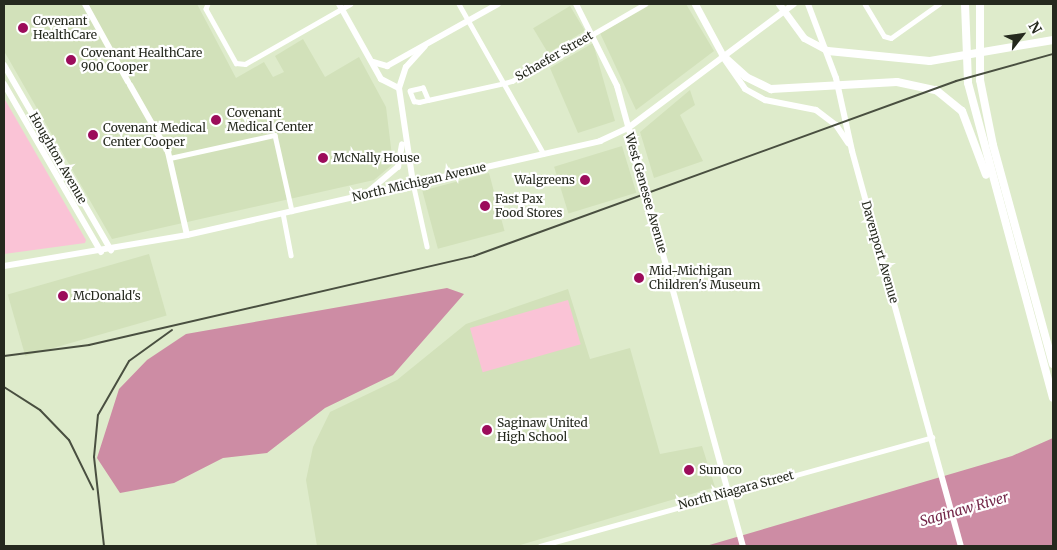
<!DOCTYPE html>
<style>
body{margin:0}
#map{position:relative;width:1057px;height:550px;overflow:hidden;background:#deebcb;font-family:Merriweather,serif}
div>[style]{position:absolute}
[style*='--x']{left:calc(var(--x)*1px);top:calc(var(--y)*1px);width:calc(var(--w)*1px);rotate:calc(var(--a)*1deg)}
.built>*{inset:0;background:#d2e1ba;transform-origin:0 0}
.green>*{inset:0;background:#fac3d6;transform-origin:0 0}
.water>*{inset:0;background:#cd8ca4}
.street>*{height:4.5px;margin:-2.25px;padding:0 2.25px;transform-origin:2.25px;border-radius:2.25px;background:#fff}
.secondary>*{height:6px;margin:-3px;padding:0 3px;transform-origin:3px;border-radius:3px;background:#fff}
.primary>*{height:7px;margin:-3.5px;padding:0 3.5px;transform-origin:3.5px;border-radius:3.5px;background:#fff}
.highway>*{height:8px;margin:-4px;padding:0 4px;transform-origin:4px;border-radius:4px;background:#fff}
.rail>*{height:2px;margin:-1px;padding:0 1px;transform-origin:1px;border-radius:1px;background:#494f40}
.dots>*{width:14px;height:14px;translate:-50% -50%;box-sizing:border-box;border:2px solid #fff;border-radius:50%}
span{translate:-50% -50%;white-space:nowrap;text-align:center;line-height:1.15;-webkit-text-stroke:4.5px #fff;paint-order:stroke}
.poi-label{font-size:12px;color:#25291e}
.left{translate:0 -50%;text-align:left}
.right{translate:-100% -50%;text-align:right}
.street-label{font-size:12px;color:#25291e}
.water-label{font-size:14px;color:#742749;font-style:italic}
.frame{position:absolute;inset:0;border:5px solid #25291e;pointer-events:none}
.north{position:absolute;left:997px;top:10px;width:50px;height:50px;-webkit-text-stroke:4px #fff;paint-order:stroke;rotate:60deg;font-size:14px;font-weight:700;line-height:20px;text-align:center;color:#25291e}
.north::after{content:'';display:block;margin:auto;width:18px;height:22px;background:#25291e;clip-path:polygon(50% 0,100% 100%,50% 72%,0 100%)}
</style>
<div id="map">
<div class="built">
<div style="clip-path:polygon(4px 4px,197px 4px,236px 78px,264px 62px,273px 77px,284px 72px,275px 56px,303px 39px,325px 77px,359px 57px,386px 107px,393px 164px,374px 180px,112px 239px,4px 51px)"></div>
<div style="clip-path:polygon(652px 4px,686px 4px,714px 51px,636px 110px,600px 33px)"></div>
<div style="left:570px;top:6px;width:29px;height:43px;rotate:59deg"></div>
<div style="clip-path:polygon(593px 43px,615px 121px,578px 133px,550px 68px)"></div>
<div style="clip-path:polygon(690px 90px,695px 105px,680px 115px,703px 161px,654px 178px,640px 132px)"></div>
<div style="left:622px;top:146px;width:49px;height:71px;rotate:73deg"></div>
<div style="left:489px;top:173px;width:60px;height:69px;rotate:75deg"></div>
<div style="left:149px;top:254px;width:64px;height:147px;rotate:74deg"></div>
<div style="clip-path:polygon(568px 289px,590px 359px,630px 348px,660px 454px,702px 446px,715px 487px,517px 546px,317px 546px,306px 480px,313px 447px,330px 412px,397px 380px,466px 324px)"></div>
</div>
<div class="green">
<div style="clip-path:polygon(4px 98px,86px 240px,85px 243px,4px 254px)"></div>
<div style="left:568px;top:300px;width:46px;height:102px;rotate:74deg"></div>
</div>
<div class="water">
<div style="clip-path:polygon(447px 288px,464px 294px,393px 375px,325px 408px,267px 453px,223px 458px,174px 483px,120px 493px,97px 458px,119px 389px,147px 360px,186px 334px)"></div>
<div style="clip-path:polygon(1053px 438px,1053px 546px,706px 546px,1012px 456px)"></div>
</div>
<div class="street">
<div style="--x:208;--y:4;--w:5;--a:112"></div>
<div style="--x:206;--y:9;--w:62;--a:60.9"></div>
<div style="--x:236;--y:63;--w:9;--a:6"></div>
<div style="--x:245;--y:64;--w:121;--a:-29.7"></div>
<div style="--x:459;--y:4;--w:172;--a:60.5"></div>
<div style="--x:865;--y:4;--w:37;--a:59"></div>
<div style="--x:884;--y:36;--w:7;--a:16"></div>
<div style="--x:891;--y:38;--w:59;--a:-35.3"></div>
<div style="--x:428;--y:100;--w:13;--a:-113"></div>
<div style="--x:423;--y:88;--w:13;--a:167"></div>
<div style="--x:410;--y:91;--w:11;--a:68"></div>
<div style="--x:414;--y:101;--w:5;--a:11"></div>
<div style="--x:419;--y:102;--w:9;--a:-13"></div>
<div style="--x:428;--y:100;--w:79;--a:-12.4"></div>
<div style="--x:505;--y:83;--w:7;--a:-16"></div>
<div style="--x:512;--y:81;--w:154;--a:-30.1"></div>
<div style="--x:170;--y:158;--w:107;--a:-12.4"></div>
<div style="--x:275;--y:135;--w:78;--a:77.4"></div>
<div style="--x:413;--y:183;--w:65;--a:77.5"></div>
<div style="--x:283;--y:213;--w:43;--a:79.2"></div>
<div style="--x:540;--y:546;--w:407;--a:-15.5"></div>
</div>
<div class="secondary">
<div style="--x:85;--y:4;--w:89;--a:61.1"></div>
<div style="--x:339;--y:4;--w:86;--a:60.8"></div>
<div style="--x:381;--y:79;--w:20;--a:27"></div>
<div style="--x:576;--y:4;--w:92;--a:63.4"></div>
<div style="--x:617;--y:86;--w:477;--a:74.7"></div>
<div style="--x:808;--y:4;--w:79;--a:69.3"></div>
<div style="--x:836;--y:78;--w:75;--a:77.6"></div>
<div style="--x:852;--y:151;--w:410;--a:74.6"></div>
<div style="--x:725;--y:60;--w:35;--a:55"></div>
<div style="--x:745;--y:89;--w:23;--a:29"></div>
<div style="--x:765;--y:100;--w:52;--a:11.1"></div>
<div style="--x:816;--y:110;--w:25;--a:37"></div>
<div style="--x:836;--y:125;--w:22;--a:56"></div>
<div style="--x:373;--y:62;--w:15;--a:16"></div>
<div style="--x:387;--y:66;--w:127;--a:-29.2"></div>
<div style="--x:4;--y:65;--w:214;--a:60"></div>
<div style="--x:4;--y:84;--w:194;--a:60"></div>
<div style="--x:130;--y:85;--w:77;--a:60.4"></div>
<div style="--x:168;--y:152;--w:85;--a:77.1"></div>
<div style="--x:413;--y:183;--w:96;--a:-98.4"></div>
<div style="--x:399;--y:88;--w:22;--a:-72"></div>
<div style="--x:406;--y:67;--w:28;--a:-48"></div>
<div style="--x:369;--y:191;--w:38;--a:-40"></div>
<div style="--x:398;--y:167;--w:23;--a:-80"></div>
<div style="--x:4;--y:266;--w:186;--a:-9.6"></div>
<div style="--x:187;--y:235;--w:424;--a:-12.8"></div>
<div style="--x:600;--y:141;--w:31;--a:-25"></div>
<div style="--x:628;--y:128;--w:207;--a:-36.8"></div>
</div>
<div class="primary">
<div style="--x:695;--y:4;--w:59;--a:61.7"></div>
<div style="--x:779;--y:4;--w:42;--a:53.7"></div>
<div style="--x:804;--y:38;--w:27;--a:28"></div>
</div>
<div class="highway">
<div style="--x:965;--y:4;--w:79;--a:87.8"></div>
<div style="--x:968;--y:83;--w:326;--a:74.9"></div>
<div style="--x:980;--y:4;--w:76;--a:90"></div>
<div style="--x:980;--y:80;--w:66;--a:78.7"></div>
<div style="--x:993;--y:145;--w:227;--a:74.7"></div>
<div style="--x:828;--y:51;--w:102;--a:5.6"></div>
<div style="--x:930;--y:61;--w:125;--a:-9.7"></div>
<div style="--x:723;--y:56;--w:31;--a:42"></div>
<div style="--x:746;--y:77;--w:28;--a:26"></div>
<div style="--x:771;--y:89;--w:126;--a:-3.2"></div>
<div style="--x:897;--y:82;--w:40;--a:12"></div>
<div style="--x:936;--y:90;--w:33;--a:39"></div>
<div style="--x:962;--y:111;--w:68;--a:69.4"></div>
</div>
<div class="rail">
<div style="--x:4;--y:356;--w:86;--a:-7.4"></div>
<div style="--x:89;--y:345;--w:395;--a:-13"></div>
<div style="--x:474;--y:256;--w:513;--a:-19.95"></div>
<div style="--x:956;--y:81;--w:101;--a:-15.6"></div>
<div style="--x:4;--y:387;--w:43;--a:32.6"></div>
<div style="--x:40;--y:410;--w:42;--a:46"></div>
<div style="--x:69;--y:440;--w:55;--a:63.9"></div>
<div style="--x:104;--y:546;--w:90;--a:-96.4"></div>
<div style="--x:94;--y:457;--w:42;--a:-84.6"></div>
<div style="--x:98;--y:415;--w:62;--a:-60.1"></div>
<div style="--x:129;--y:361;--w:53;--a:-35.8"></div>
</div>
<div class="dots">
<div style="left:23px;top:28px;background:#9c0c5b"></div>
<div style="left:71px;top:60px;background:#9c0c5b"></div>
<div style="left:216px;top:120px;background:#9c0c5b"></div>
<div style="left:93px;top:135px;background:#9c0c5b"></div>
<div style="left:323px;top:158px;background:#9c0c5b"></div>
<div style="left:585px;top:180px;background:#9c0c5b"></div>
<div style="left:485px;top:206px;background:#9c0c5b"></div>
<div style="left:639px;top:278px;background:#9c0c5b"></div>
<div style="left:63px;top:296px;background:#9c0c5b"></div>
<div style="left:487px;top:430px;background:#9c0c5b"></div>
<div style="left:689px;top:470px;background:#9c0c5b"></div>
</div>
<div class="poi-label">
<span class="left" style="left:33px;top:28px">Covenant<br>HealthCare</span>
<span class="left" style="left:81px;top:60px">Covenant HealthCare<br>900 Cooper</span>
<span class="left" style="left:227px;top:120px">Covenant<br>Medical Center</span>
<span class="left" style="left:103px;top:135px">Covenant Medical<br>Center Cooper</span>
<span class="left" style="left:333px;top:158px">McNally House</span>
<span class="right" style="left:575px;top:180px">Walgreens</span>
<span class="left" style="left:495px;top:206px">Fast Pax<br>Food Stores</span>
<span class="left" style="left:649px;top:278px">Mid-Michigan<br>Children's Museum</span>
<span class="left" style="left:73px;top:296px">McDonald's</span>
<span class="left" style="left:497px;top:430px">Saginaw United<br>High School</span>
<span class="left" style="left:699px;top:470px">Sunoco</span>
</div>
<div class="street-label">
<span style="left:554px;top:56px;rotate:-30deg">Schaefer Street</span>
<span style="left:58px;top:158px;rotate:60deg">Houghton Avenue</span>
<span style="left:419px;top:182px;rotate:-13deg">North Michigan Avenue</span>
<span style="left:646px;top:193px;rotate:74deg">West Genesee Avenue</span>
<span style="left:880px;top:252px;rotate:74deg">Davenport Avenue</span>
<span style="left:736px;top:490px;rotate:-15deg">North Niagara Street</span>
</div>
<div class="water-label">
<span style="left:964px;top:509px;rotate:-16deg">Saginaw River</span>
</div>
<div class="frame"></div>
<div class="north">N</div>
</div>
